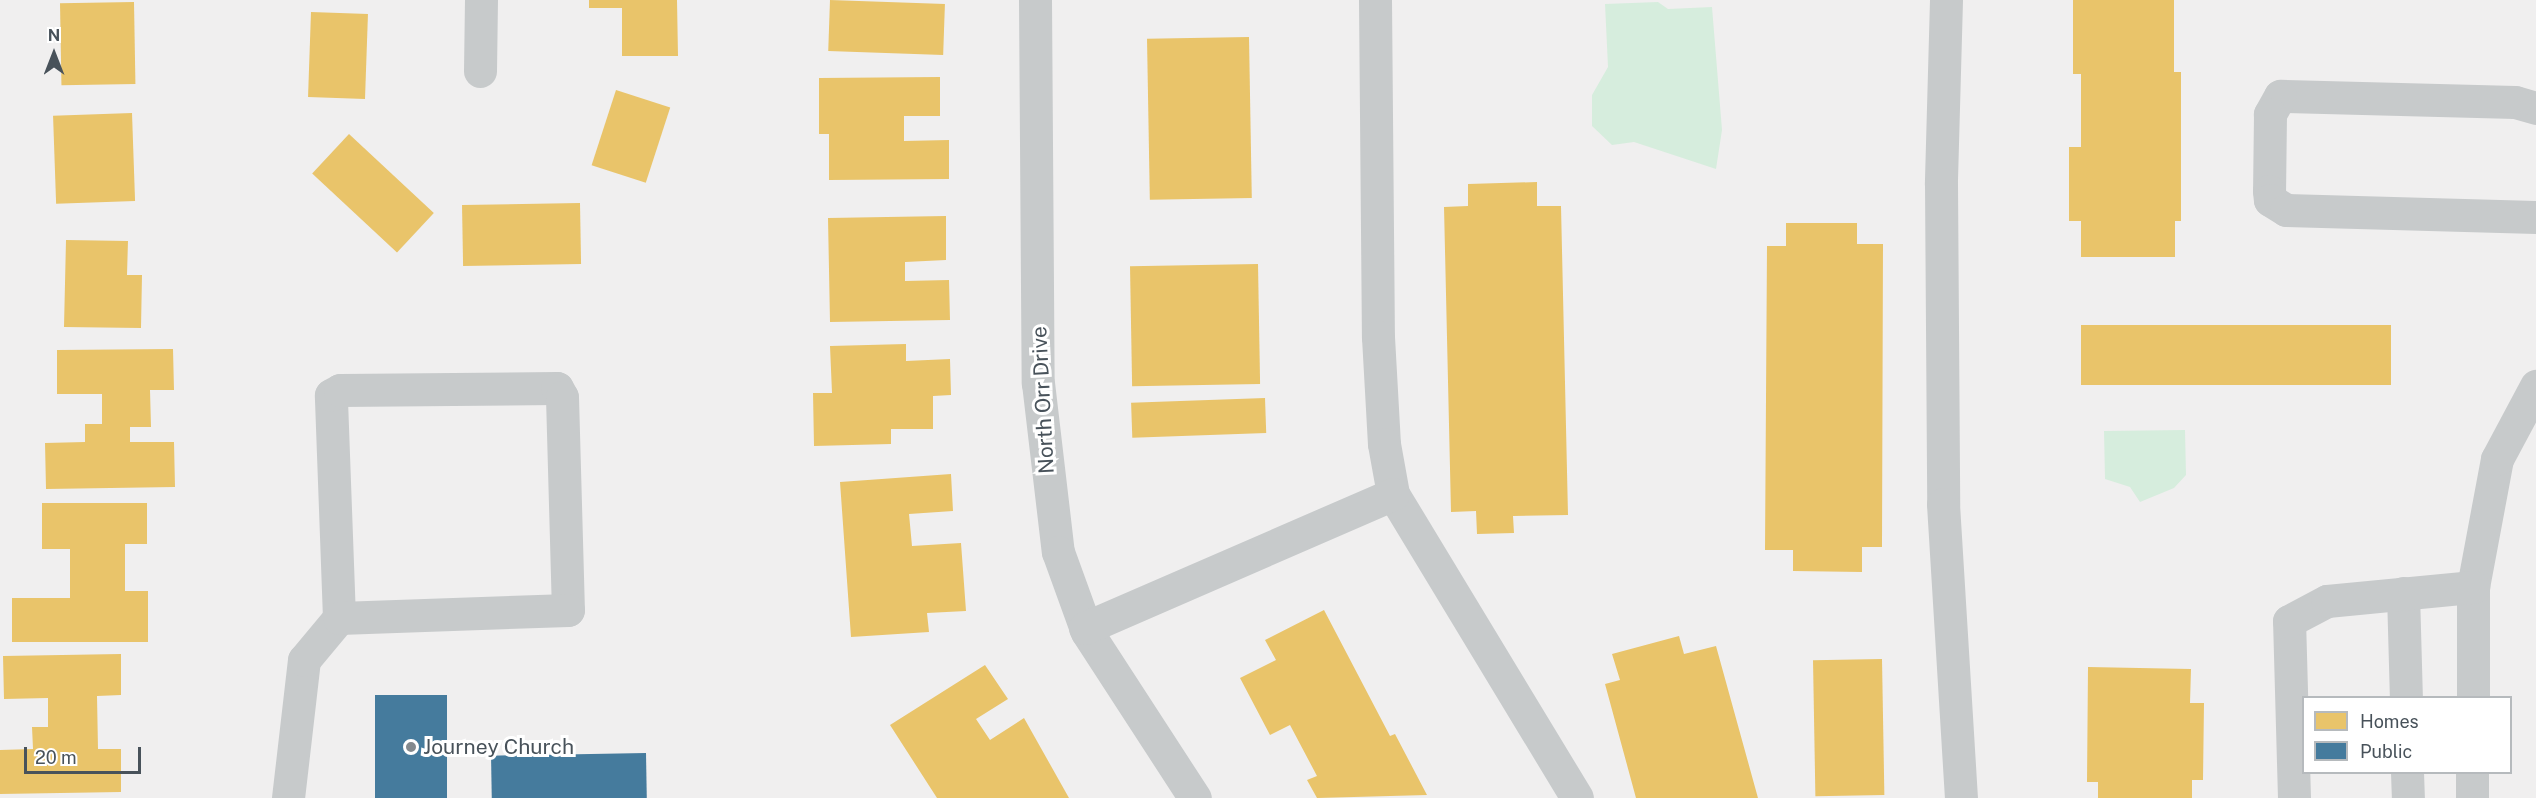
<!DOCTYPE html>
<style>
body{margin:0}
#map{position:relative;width:2536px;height:798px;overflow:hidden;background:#f0efef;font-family:"Public Sans",sans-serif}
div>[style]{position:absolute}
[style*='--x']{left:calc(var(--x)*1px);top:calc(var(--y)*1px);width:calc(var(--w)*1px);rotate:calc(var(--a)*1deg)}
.green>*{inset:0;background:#d6eddd}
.homes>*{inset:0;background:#e9c46a;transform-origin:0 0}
.public>*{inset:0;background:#457b9d;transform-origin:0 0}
.minor>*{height:33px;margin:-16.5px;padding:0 16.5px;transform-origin:16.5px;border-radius:16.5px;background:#c7cacb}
.dots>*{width:16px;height:16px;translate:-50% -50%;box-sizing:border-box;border:3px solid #fff;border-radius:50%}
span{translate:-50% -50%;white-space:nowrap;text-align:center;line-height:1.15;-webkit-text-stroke:6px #fff;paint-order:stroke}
.street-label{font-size:21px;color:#48525a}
.poi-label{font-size:21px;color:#48525a}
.left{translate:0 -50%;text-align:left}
.legend{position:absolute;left:2302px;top:696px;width:210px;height:78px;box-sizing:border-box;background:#fff;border:2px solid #b6babd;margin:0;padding:8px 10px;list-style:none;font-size:18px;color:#48525a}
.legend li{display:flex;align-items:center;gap:12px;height:30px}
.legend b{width:30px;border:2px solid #b6babd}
.north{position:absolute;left:24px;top:24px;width:60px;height:60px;-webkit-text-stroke:4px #fff;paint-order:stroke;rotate:0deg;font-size:16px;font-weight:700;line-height:24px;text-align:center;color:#48525a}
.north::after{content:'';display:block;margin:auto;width:21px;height:27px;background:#48525a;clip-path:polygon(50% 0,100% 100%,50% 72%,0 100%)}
.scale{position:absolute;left:24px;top:747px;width:117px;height:27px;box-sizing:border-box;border:3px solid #48525a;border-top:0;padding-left:8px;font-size:18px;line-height:21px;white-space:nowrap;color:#48525a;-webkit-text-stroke:4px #fff;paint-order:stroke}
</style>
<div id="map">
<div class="green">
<div style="clip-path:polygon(1658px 2px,1668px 9px,1712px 7px,1722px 130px,1716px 169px,1634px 142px,1612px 145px,1592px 126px,1592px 95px,1608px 67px,1605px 4px)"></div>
<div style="clip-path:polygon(2185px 430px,2186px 475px,2174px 488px,2140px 502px,2130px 487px,2105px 479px,2104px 431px)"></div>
</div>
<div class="homes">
<div style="clip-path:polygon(589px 0,677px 0,678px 56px,622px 56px,622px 8px,589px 8px)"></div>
<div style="left:830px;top:0;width:115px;height:51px;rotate:2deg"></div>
<div style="clip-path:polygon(2073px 0,2174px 0,2174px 72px,2181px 72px,2181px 221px,2175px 221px,2175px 257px,2081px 257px,2081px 221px,2069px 221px,2069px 147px,2081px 147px,2081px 74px,2073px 74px)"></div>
<div style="left:134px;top:2px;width:82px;height:74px;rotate:89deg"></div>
<div style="left:311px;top:12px;width:57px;height:85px;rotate:2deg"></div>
<div style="left:1249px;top:37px;width:161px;height:102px;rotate:89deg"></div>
<div style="clip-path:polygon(940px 77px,940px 116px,904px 116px,904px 141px,949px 140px,949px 179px,829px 180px,829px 134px,819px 134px,819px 78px)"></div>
<div style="left:616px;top:90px;width:57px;height:79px;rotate:18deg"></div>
<div style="left:132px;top:113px;width:88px;height:79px;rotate:88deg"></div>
<div style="left:349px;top:134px;width:116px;height:54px;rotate:43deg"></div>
<div style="clip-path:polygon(1537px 182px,1537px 206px,1561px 206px,1568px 515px,1513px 516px,1514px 533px,1477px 534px,1476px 511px,1451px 512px,1444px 207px,1468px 206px,1468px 184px)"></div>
<div style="left:580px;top:203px;width:61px;height:118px;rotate:89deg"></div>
<div style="clip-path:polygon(946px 216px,946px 260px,905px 262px,905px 281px,949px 280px,950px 320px,830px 322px,828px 218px)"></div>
<div style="clip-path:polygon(1786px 223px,1857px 223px,1857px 244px,1883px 244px,1882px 547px,1862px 547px,1862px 572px,1793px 571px,1793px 550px,1765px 550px,1767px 246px,1786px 246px)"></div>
<div style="clip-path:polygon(66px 240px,128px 241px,127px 275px,142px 275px,141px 328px,64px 327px)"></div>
<div style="left:1258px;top:264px;width:120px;height:128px;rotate:89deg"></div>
<div style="left:2081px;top:325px;width:310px;height:60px"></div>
<div style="clip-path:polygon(906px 344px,906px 361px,950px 359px,951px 395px,933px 396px,933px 429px,891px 429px,891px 444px,814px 446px,813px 393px,832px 393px,830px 346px)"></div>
<div style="clip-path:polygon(173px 349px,174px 390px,150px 390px,151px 427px,130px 427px,130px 442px,174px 442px,175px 487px,46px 489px,45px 443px,85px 442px,85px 424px,102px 424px,102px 394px,57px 394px,57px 350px)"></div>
<div style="left:1265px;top:398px;width:35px;height:134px;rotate:88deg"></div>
<div style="clip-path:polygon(951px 474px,953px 511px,909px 514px,912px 546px,961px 543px,966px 611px,927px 613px,929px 632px,851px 637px,840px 482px)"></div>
<div style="clip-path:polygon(42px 503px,147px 503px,147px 544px,125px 544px,125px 591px,148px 591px,148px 642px,12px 642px,12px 598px,70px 598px,70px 549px,42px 549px)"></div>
<div style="clip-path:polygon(1324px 610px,1390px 736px,1395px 734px,1427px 795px,1317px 798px,1307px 780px,1317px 776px,1290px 725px,1270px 735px,1240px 678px,1276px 660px,1265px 640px)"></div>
<div style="clip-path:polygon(1679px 636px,1684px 654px,1716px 646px,1758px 798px,1636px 798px,1605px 684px,1620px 680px,1612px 654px)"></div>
<div style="clip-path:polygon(121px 654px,121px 695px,97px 696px,98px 749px,121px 749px,121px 792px,0 794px,0 750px,33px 749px,32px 727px,48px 727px,48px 698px,4px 699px,3px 656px)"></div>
<div style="left:1882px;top:659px;width:136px;height:69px;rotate:89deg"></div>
<div style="clip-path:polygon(985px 665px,1008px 699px,976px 719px,990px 740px,1024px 718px,1069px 798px,937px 798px,890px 725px)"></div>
<div style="clip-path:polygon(2088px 667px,2191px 669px,2190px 703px,2204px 703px,2203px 780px,2192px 780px,2192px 798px,2098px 798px,2098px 782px,2087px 782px)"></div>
</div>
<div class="public">
<div style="left:375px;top:695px;width:72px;height:103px"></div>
<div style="left:646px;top:753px;width:45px;height:155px;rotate:89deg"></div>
</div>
<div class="minor">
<div style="--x:1035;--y:0;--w:383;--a:89.6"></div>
<div style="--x:1038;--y:383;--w:170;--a:83.3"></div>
<div style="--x:1058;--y:552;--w:85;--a:70.1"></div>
<div style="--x:1087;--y:632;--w:198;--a:57"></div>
<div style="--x:1375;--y:0;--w:337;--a:89.5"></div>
<div style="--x:1378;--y:337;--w:107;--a:86.8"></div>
<div style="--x:1384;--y:444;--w:51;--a:79.8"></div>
<div style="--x:1393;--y:494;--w:355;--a:58.8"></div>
<div style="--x:1946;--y:0;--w:184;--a:91.6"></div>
<div style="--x:1941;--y:184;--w:320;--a:89.6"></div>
<div style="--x:1943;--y:504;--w:295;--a:86.5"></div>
<div style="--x:480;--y:71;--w:71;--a:-89.2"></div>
<div style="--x:2536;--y:108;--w:22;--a:-164"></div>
<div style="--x:2515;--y:102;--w:235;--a:-178.5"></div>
<div style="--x:2280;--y:96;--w:21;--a:119"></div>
<div style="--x:2270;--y:114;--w:77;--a:90.7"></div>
<div style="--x:2269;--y:191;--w:9;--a:84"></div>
<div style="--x:2270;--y:200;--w:19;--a:32"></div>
<div style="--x:2286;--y:210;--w:250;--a:1.6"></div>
<div style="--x:2403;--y:593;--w:105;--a:88.4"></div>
<div style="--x:1085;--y:628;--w:336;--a:-23.5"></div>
<div style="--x:2473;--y:698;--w:111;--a:-90"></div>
<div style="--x:2473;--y:587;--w:130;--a:-79.4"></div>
<div style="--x:2497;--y:459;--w:83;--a:-61.9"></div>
<div style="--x:2407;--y:772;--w:26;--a:88"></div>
<div style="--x:288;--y:798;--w:139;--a:-83.4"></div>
<div style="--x:304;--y:660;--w:55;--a:-50.2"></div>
<div style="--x:339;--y:618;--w:223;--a:-92.1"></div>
<div style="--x:331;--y:395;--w:10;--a:-29"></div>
<div style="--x:340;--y:390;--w:217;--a:-0.5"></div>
<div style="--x:557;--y:388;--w:10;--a:61"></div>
<div style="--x:562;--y:397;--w:213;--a:88.4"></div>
<div style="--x:568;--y:610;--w:229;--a:178"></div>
<div style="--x:2294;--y:798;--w:177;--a:-91.6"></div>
<div style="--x:2289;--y:621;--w:43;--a:-27.8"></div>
<div style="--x:2327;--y:601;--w:147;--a:-5.5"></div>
<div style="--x:2472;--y:798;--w:26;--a:-90"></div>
</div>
<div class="dots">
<div style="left:411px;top:747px;background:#83898e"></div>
</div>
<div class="street-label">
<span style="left:1043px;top:400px;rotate:-93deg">North Orr Drive</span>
</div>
<div class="poi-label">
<span class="left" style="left:423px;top:747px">Journey Church</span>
</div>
<ul class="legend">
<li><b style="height:16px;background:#e9c46a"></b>Homes</li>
<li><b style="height:16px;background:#457b9d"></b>Public</li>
</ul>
<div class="north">N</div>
<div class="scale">20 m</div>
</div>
